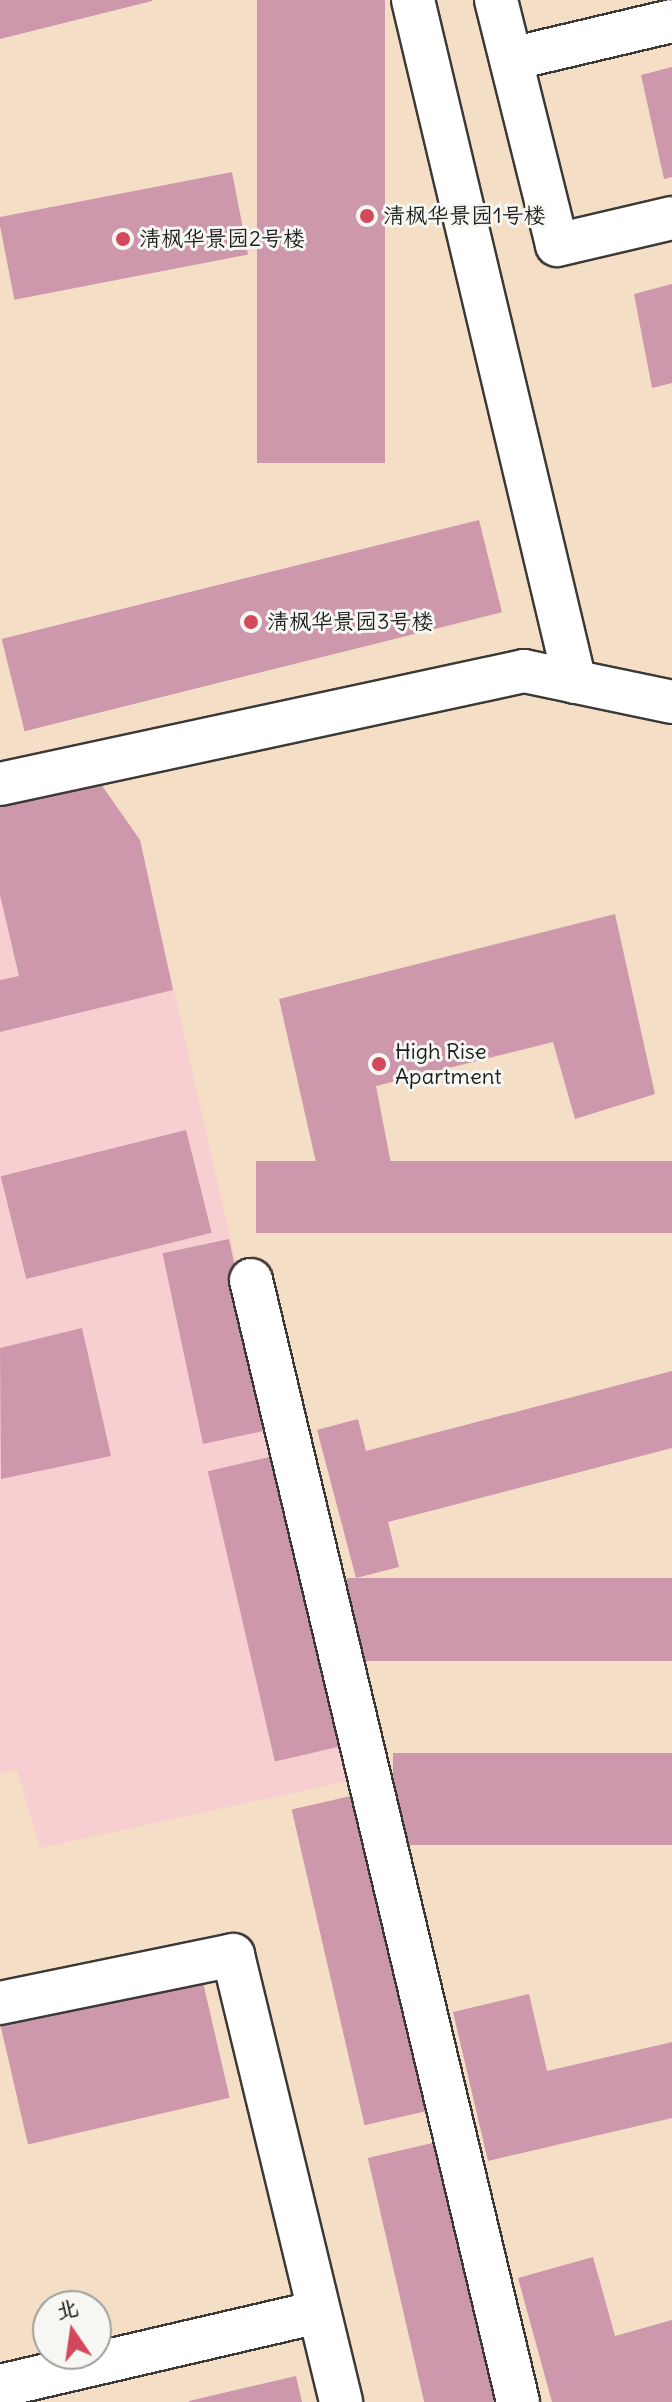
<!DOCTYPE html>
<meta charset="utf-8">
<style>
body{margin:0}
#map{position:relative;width:672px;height:2402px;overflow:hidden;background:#f4dfc6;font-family:Delius,"LXGW WenKai TC",sans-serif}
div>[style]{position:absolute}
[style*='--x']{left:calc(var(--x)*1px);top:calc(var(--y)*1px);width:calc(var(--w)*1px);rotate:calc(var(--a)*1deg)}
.built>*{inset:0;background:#f7cfd0}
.building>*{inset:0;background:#cd97ac;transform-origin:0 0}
.roads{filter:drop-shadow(2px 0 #3c3936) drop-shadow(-2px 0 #3c3936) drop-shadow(0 2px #3c3936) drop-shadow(0 -2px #3c3936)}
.minor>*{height:42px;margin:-21px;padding:0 21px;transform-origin:21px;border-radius:21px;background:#fff}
.dots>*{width:22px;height:22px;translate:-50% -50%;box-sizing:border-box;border:4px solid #f6f6f2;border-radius:50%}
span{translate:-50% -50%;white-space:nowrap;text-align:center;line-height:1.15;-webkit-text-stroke:6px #f6f6f2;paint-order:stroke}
.poi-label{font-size:22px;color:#1c1c1c}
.left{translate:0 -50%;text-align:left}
.north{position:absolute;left:32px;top:2290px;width:80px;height:80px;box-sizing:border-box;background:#f6f6f2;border:2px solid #9f9f9c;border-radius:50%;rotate:347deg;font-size:22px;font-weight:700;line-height:32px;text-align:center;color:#1c1c1c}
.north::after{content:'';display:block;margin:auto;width:28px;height:36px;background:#d1495b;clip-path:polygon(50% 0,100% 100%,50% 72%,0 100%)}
</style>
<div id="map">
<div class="built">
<div style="clip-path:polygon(98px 780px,140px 840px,353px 1780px,40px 1848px,17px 1770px,0 1774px,0 803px)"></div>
</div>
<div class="building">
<div style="clip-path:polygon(0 0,152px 0,152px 1px,0 39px)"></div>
<div style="left:257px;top:0;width:128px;height:463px"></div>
<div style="clip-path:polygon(672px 67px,672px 177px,664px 179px,641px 75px)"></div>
<div style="left:232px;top:172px;width:84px;height:238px;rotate:79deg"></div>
<div style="clip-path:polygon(672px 284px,672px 383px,652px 388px,634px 294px)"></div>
<div style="left:479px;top:520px;width:95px;height:492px;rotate:76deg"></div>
<div style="clip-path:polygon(98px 780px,140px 840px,173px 990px,0 1032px,0 980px,19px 976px,0 895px,0 803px)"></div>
<div style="clip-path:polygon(615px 914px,655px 1094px,575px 1119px,553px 1042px,376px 1086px,391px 1164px,320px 1180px,279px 999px)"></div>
<div style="left:186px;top:1130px;width:106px;height:191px;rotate:76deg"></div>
<div style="left:672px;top:1161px;width:72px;height:416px;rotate:90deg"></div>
<div style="left:229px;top:1239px;width:195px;height:68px;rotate:78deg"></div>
<div style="clip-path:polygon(82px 1328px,111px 1456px,1px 1479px,0 1348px)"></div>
<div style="clip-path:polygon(672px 1371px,672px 1448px,388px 1522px,399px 1567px,356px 1578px,317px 1430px,358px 1419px,366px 1451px)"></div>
<div style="left:278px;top:1455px;width:298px;height:72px;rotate:77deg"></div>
<div style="left:672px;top:1578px;width:83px;height:325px;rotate:90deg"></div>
<div style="left:672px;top:1753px;width:92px;height:279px;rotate:90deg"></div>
<div style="left:355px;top:1795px;width:324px;height:65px;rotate:77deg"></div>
<div style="left:202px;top:1978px;width:123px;height:207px;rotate:77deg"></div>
<div style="clip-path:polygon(529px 1994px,547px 2071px,672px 2042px,672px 2118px,488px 2161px,453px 2012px)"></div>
<div style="left:437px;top:2142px;width:267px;height:71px;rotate:77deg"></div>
<div style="clip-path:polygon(593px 2257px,615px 2336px,672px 2320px,672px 2402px,552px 2402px,518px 2278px)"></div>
<div style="clip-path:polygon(296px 2376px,302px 2402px,189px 2402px,189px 2401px)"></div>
</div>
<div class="roads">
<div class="minor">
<div style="--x:413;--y:0;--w:701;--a:76.64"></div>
<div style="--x:496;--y:0;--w:252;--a:76"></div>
<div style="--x:557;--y:245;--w:118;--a:-13.2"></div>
<div style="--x:511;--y:59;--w:165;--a:-13.3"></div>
<div style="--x:0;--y:784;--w:536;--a:-12.17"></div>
<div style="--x:524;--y:671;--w:151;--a:11.8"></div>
<div style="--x:251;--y:1280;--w:1153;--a:76.61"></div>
<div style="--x:0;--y:2003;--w:238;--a:-11.6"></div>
<div style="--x:233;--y:1955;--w:460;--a:76.4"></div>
<div style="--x:0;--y:2386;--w:327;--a:-13.1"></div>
</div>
</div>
<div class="dots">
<div style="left:367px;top:216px;background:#d1495b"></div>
<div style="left:123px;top:239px;background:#d1495b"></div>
<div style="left:251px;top:622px;background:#d1495b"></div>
<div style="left:379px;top:1064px;background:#d1495b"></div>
</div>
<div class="poi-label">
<span class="left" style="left:383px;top:216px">清枫华景园1号楼</span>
<span class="left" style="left:139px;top:239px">清枫华景园2号楼</span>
<span class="left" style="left:267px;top:622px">清枫华景园3号楼</span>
<span class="left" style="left:395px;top:1064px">High Rise<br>Apartment</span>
</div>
<div class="north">北</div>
</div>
